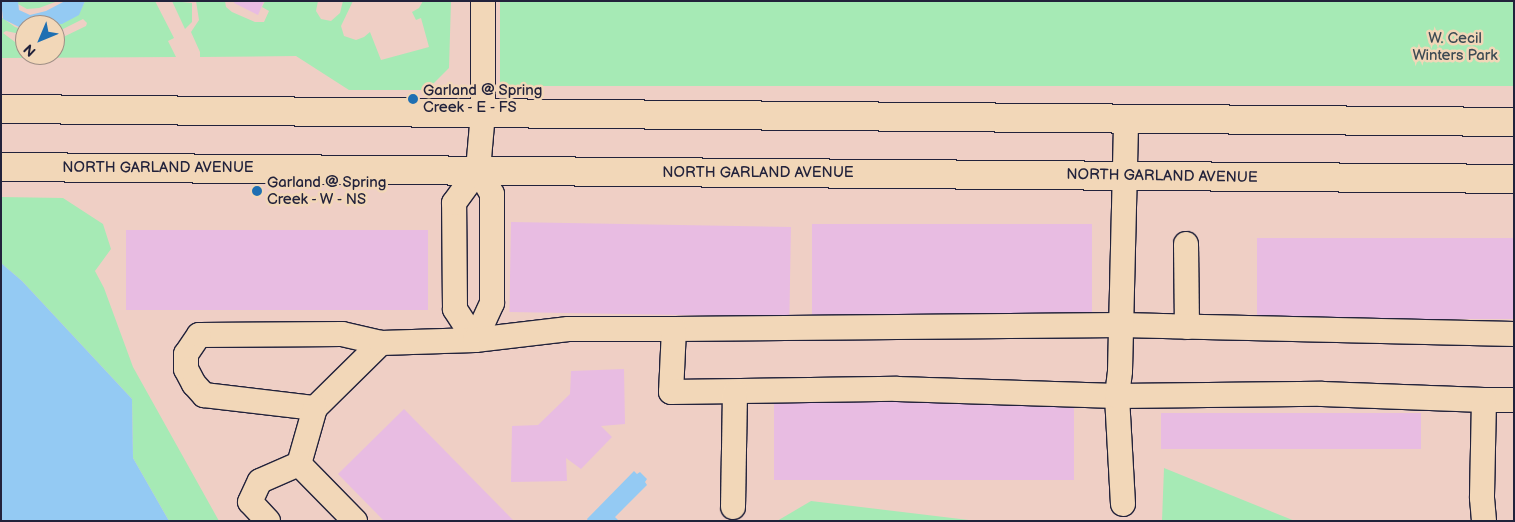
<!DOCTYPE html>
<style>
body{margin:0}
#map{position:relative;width:1515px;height:522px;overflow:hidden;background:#efcfc5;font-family:"Balsamiq Sans",sans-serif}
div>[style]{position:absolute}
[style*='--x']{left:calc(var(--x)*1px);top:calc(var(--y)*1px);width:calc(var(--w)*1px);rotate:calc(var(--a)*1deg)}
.green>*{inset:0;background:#a6eab5;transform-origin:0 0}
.water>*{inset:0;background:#94caf3}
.building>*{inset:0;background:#e8bce2;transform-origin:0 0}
.roads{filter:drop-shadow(1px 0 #22223b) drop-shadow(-1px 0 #22223b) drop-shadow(0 1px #22223b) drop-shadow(0 -1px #22223b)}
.minor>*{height:24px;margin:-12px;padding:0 12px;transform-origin:12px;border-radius:12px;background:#f2d7b8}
.major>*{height:28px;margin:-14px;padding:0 14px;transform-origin:14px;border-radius:14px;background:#f2d7b8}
.dots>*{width:14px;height:14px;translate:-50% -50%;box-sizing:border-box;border:2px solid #f2d7b8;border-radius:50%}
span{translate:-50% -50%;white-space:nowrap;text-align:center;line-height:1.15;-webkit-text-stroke:5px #f2d7b8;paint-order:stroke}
.park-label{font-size:15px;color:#3c4a53}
.poi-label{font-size:15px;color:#22223b}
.left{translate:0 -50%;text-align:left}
.street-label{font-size:15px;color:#22223b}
.frame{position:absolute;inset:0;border:2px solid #22223b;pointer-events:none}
.north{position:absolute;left:15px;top:15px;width:50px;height:50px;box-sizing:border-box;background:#f2d7b8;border:1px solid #9f8f86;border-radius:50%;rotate:225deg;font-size:14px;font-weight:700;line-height:20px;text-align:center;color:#22223b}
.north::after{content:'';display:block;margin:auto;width:18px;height:22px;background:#1f6fb2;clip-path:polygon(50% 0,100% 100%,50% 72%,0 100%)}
</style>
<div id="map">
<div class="green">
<div style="clip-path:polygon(18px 1px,58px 1px,39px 8px,27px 9px,18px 4px)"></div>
<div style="clip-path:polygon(85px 1px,155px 1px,174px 38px,168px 41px,176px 57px,1px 58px,1px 17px,15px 27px,25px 30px,25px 35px,6px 31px,3px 33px,15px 42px,25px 44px,25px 55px,55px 55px,55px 41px,86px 26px,87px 23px,83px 19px,55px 33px,55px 26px,78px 15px)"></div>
<div style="clip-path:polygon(172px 1px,192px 3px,192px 22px,185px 29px)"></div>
<div style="clip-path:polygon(196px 1px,225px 1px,226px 7px,232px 12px,255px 22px,264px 22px,269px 11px,262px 7px,265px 1px,318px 1px,316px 11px,321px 19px,331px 21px,340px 13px,343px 1px,353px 1px,341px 26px,344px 36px,356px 40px,364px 37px,370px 32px,381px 60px,429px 47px,421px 18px,416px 20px,412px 12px,419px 8px,423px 1px,451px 1px,449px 68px,427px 90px,349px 90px,296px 56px,200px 57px,200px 52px,191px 32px,199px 20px)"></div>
<div style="left:500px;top:1px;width:1014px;height:85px"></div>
<div style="clip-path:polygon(1px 197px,63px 198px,103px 224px,111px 249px,95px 271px,104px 288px,133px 367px,219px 521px,169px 521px,133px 458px,132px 399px,22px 281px,1px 263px)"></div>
<div style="clip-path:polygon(1164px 468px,1295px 521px,1162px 521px)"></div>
<div style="clip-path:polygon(811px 501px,977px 521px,777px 521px)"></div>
</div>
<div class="water">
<div style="clip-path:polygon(1px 1px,18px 1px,19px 10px,30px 15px,46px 11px,65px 1px,85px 1px,79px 15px,62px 24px,25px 25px,25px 30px,3px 19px)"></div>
<div style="clip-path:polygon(1px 263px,22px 281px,132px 399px,133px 458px,169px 521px,1px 521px)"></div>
<div style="clip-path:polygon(634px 471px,637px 474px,640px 472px,647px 479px,645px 482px,647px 485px,615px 517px,619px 521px,588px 521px,587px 519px)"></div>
</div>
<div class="building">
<div style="clip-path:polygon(235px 1px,264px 1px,258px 15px,234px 3px)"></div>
<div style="left:511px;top:222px;width:280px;height:90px;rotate:1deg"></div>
<div style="left:812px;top:224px;width:280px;height:92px"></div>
<div style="left:126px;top:230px;width:302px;height:80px"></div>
<div style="left:1257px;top:238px;width:257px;height:81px"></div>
<div style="clip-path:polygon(624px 369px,625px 424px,601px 426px,612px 437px,581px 469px,566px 458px,567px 481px,511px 482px,512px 426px,538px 425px,570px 394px,571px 371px)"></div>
<div style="left:774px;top:397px;width:300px;height:83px"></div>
<div style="clip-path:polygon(404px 409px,514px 521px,384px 521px,338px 474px)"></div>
<div style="left:1161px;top:413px;width:260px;height:36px"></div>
</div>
<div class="roads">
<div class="minor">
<div style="--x:478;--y:170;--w:57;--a:-85"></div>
<div style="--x:483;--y:113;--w:112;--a:-90"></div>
<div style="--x:1186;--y:244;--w:83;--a:89.3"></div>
<div style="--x:674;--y:329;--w:447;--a:-0.5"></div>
<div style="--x:1121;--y:325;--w:393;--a:1.3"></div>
<div style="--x:475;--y:340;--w:37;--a:-123"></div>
<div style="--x:455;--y:309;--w:106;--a:-90.5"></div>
<div style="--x:454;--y:203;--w:41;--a:-54"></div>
<div style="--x:475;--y:340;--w:41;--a:-65.3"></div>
<div style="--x:492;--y:303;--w:109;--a:-90"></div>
<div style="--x:492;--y:194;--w:28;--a:-120"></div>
<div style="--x:381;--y:343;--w:40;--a:-167"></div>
<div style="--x:342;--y:334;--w:143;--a:179.6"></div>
<div style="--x:199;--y:335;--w:23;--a:124"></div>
<div style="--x:186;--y:354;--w:15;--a:90"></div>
<div style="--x:186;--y:369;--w:17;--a:62"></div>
<div style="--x:194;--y:384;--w:15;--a:48"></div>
<div style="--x:204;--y:395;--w:112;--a:6.7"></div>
<div style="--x:315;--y:408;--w:93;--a:-44.6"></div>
<div style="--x:381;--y:343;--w:94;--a:-1.8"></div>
<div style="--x:475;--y:340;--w:94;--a:-6.7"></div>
<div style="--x:568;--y:329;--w:106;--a:0"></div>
<div style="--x:674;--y:329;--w:63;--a:92.7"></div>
<div style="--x:671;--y:392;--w:226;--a:-0.8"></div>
<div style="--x:897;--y:389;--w:220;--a:1.8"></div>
<div style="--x:1117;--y:396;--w:25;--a:-83"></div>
<div style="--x:1120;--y:371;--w:253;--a:-88.6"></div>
<div style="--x:1484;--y:400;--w:30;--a:0"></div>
<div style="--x:315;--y:408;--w:58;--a:105.9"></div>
<div style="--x:299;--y:464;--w:80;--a:45.5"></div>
<div style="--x:1123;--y:504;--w:108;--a:-93.2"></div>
<div style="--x:1117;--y:396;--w:205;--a:-0.6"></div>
<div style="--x:1322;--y:394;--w:162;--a:2.1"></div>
<div style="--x:1484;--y:400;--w:98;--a:91.2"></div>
<div style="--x:1482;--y:498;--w:23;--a:85"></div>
<div style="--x:733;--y:507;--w:115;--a:-89"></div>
<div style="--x:268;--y:521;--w:26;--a:-133"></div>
<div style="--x:250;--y:502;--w:23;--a:-65"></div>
<div style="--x:260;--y:481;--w:43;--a:-23.6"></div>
</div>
<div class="major">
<div style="--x:1;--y:109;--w:1513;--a:0.49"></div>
<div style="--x:1;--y:167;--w:1513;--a:0.45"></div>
</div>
</div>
<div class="dots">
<div style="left:413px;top:99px;background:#1f6fb2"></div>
<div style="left:257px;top:191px;background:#1f6fb2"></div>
</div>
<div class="park-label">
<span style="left:1455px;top:47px">W. Cecil<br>Winters Park</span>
</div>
<div class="poi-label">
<span class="left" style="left:423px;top:99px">Garland @ Spring<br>Creek - E - FS</span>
<span class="left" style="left:267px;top:191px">Garland @ Spring<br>Creek - W - NS</span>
</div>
<div class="street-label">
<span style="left:158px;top:168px">NORTH GARLAND AVENUE</span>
<span style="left:758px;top:173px">NORTH GARLAND AVENUE</span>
<span style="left:1162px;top:176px;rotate:1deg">NORTH GARLAND AVENUE</span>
</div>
<div class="frame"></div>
<div class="north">N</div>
</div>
